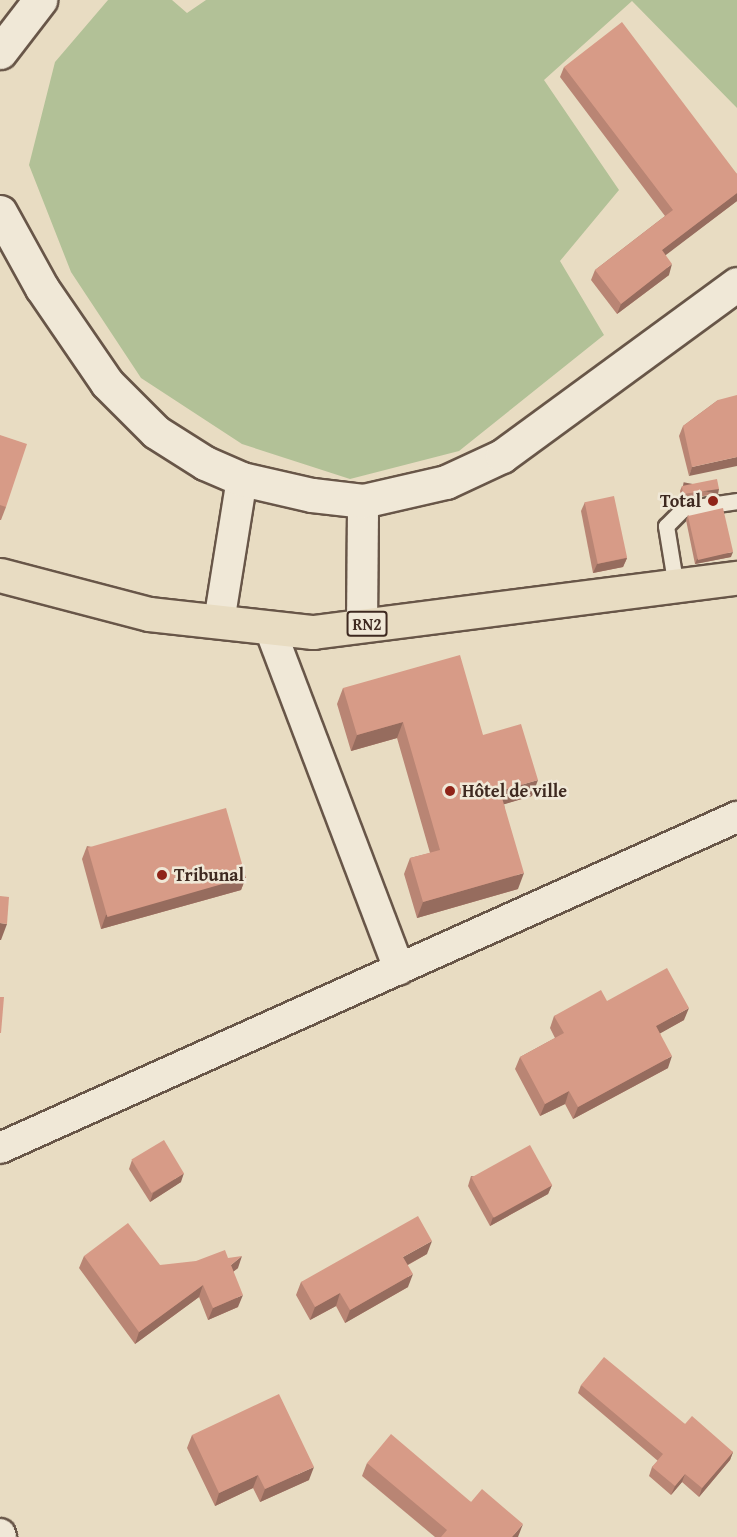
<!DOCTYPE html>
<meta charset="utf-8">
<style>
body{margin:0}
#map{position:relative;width:737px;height:1537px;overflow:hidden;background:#e8dcc2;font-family:"Gentium Book Plus",serif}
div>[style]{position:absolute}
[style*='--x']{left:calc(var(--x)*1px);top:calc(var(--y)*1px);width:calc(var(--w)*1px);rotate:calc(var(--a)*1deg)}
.green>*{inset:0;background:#b2c197}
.roads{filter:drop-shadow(2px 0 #685648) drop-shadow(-2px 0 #685648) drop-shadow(0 2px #685648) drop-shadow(0 -2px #685648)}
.service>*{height:15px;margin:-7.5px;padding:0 7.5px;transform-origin:7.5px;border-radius:7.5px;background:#f0e8d7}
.minor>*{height:30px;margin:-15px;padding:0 15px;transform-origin:15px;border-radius:15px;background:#f0e8d7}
.tertiary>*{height:33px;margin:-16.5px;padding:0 16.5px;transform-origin:16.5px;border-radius:16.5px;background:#f0e8d7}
.trunk>*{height:33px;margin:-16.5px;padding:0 16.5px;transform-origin:16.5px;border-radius:16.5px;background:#e8dcc2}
.wall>*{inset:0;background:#b98574}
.shaded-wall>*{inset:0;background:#966c5e;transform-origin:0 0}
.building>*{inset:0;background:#d79b87;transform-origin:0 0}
.dots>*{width:16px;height:16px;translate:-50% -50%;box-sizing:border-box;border:3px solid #f0e8d7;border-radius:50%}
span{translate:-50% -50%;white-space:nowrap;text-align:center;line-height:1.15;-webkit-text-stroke:5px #f0e8d7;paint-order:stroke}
.shield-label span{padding:2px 4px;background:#f0e8d7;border:2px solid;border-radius:4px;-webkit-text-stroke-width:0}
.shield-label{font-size:16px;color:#3e2920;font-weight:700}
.poi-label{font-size:18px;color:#3e2920;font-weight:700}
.right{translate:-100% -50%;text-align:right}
.left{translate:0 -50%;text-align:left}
</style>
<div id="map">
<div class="green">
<div style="clip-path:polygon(108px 0,172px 0,187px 13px,206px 0,737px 0,737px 108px,632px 1px,544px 80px,619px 190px,560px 261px,604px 335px,459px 451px,350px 479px,242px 444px,141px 378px,71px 272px,29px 165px,55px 62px)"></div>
</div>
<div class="roads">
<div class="service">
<div style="--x:676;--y:587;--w:62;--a:-99.3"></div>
<div style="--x:666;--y:526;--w:24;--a:-45"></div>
<div style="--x:683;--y:509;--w:55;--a:-8.4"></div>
</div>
<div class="minor">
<div style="--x:219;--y:622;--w:145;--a:-80.9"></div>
<div style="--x:362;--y:625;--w:124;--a:-89.5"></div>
<div style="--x:270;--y:629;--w:364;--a:69.2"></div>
<div style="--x:0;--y:1148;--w:808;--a:-24.19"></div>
<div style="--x:0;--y:1534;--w:3;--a:72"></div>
</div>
<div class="tertiary">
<div style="--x:0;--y:52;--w:66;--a:-52.4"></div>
<div style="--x:0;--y:212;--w:87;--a:61.1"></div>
<div style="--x:42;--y:288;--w:115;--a:55.6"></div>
<div style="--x:107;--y:383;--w:69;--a:45"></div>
<div style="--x:156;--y:432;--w:58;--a:32.3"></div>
<div style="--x:205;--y:463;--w:40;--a:23.4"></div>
<div style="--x:242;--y:479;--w:72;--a:12.9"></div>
<div style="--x:312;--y:495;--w:51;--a:6.7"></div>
<div style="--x:363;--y:501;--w:85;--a:-12.9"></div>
<div style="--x:446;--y:482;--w:62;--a:-24.9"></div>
<div style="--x:502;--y:456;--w:291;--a:-36.2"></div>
</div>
<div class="trunk">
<div style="--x:0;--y:575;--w:154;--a:14.7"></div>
<div style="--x:149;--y:614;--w:165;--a:6.3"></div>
<div style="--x:313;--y:632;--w:427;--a:-7.3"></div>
</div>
</div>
<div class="wall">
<div style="clip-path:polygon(564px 67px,737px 174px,737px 201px,665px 255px,669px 275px,617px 314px,591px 280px,595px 270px,665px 216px,560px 77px)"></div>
<div style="clip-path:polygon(718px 400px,689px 476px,679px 436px,683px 426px)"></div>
<div style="clip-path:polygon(0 435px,6px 507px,1px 520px,0 520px)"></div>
<div style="clip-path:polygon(682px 486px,718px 494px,682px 499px,680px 491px)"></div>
<div style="clip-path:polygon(585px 502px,627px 558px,623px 567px,593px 573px,581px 511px)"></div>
<div style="clip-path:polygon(688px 515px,731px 557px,695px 564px,686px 520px)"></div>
<div style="clip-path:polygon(343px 688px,483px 735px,532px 796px,504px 804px,518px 889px,417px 918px,404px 874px,410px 858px,430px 853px,397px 738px,351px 751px,337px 704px)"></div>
<div style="clip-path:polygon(87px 846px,246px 877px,241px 890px,101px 929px,82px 859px)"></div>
<div style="clip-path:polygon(607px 1001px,684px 1020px,660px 1033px,668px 1068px,573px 1119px,565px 1104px,540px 1116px,515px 1069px,520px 1057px,555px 1038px,550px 1028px,554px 1016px)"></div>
<div style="clip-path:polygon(132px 1160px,181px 1182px,150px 1202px,129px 1169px)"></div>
<div style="clip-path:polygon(471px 1176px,552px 1185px,548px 1194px,490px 1226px,468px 1186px)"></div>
<div style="clip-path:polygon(427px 1254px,408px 1265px,408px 1287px,345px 1323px,336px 1306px,310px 1320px,296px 1295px,301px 1282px)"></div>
<div style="clip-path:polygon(84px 1256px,160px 1265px,238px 1268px,233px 1272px,238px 1307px,208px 1320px,199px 1297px,135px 1344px,79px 1268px)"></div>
<div style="clip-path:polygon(581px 1385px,685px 1424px,733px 1452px,730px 1460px,699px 1497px,682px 1482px,671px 1495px,649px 1476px,652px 1467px,658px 1461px,578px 1393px)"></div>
<div style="clip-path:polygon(192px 1435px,309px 1480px,260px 1502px,253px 1488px,215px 1506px,187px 1448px)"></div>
<div style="clip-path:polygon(367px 1463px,471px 1502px,518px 1537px,435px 1537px,362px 1476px)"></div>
</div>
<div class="shaded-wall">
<div style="clip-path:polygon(737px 193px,737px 201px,658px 261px,662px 250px)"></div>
<div style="clip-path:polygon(672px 264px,669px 275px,617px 314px,621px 304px)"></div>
<div style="clip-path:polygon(737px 457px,737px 466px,689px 476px,692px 467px)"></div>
<div style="left:719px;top:489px;width:5px;height:36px;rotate:101deg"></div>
<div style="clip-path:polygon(733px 552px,731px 557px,695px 564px,697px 559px)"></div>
<div style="clip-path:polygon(627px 558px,623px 567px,593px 573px,597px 564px)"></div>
<div style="clip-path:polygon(403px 722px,397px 738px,351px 751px,357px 735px)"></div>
<div style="clip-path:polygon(538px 780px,532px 796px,495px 807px,500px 791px)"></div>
<div style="clip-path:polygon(524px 873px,518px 889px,417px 918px,423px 902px)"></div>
<div style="clip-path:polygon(246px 877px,241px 890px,101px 929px,106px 915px)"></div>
<div style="clip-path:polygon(0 923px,7px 924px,1px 940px,0 940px)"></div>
<div style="clip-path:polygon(689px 1008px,684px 1020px,652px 1038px,656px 1026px)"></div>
<div style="clip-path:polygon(672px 1056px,668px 1068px,573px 1119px,578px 1107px)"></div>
<div style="clip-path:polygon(569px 1091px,565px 1104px,540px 1116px,545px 1104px)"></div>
<div style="clip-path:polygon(184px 1173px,181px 1182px,150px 1202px,153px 1193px)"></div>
<div style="clip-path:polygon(552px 1185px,548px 1194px,490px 1226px,493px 1217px)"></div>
<div style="clip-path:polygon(432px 1241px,427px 1254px,398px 1270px,403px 1257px)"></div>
<div style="clip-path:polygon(242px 1256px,238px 1268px,226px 1277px,231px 1265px)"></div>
<div style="clip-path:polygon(413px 1274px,408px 1287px,345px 1323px,350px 1310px)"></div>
<div style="clip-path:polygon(203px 1285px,199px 1297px,135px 1344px,139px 1332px)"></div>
<div style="clip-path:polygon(340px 1293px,336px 1306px,310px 1320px,315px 1307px)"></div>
<div style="clip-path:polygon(243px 1295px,238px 1307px,208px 1320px,213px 1308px)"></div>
<div style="clip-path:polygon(733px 1452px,730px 1460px,699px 1497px,702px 1488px)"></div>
<div style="clip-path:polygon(314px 1467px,309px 1480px,260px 1502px,265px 1489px)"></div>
<div style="clip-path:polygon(685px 1474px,682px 1482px,671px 1495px,675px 1486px)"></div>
<div style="clip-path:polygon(258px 1475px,253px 1488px,215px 1506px,219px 1493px)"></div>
<div style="clip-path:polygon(523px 1524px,518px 1537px,512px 1537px)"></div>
</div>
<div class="building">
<div style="clip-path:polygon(622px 22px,737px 174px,737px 193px,662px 250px,672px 264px,621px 304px,595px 270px,673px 210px,564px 67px)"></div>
<div style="clip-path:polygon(737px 395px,737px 457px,692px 467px,683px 426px,718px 400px)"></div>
<div style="clip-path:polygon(0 435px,27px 444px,6px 507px,0 505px)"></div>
<div style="clip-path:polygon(717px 479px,719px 489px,683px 494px,682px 486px)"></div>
<div style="left:614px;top:496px;width:63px;height:30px;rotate:78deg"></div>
<div style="left:723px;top:508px;width:45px;height:36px;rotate:77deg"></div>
<div style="clip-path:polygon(460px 655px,483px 735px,521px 724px,538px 780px,500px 791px,524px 873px,423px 902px,410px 858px,440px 850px,403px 722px,357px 735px,343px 688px)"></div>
<div style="left:226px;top:808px;width:72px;height:144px;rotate:74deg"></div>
<div style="clip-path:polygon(0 896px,9px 897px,7px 924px,0 923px)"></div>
<div style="clip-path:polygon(667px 968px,689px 1008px,656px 1026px,672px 1056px,578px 1107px,569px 1091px,545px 1104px,520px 1057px,564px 1033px,554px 1016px,601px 990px,607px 1001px)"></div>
<div style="clip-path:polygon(0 997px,4px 997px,1px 1033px,0 1033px)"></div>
<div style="left:164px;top:1140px;width:39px;height:38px;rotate:59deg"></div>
<div style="left:530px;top:1145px;width:46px;height:67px;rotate:61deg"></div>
<div style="clip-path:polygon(418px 1216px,432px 1241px,403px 1257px,413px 1274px,350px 1310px,340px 1293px,315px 1307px,301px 1282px)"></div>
<div style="clip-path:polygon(128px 1223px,160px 1265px,196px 1261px,225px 1250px,228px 1258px,242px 1256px,231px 1265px,243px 1295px,213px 1308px,203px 1285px,139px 1332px,84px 1256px)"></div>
<div style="clip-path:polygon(604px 1357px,685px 1424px,692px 1416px,733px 1452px,702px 1488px,685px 1474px,675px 1486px,652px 1467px,663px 1454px,581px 1385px)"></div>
<div style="clip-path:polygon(279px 1394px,314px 1467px,265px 1489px,258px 1475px,219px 1493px,192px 1435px)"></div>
<div style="clip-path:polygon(391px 1434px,471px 1502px,482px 1489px,523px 1524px,512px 1537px,441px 1537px,447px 1530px,367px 1463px)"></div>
</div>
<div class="dots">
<div style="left:713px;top:501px;background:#8f2418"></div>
<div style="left:450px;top:791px;background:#8f2418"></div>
<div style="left:162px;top:875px;background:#8f2418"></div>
</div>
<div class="shield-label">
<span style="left:367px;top:624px">RN2</span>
</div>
<div class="poi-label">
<span class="right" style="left:701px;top:501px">Total</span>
<span class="left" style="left:462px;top:791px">Hôtel de ville</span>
<span class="left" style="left:174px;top:875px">Tribunal</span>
</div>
</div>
